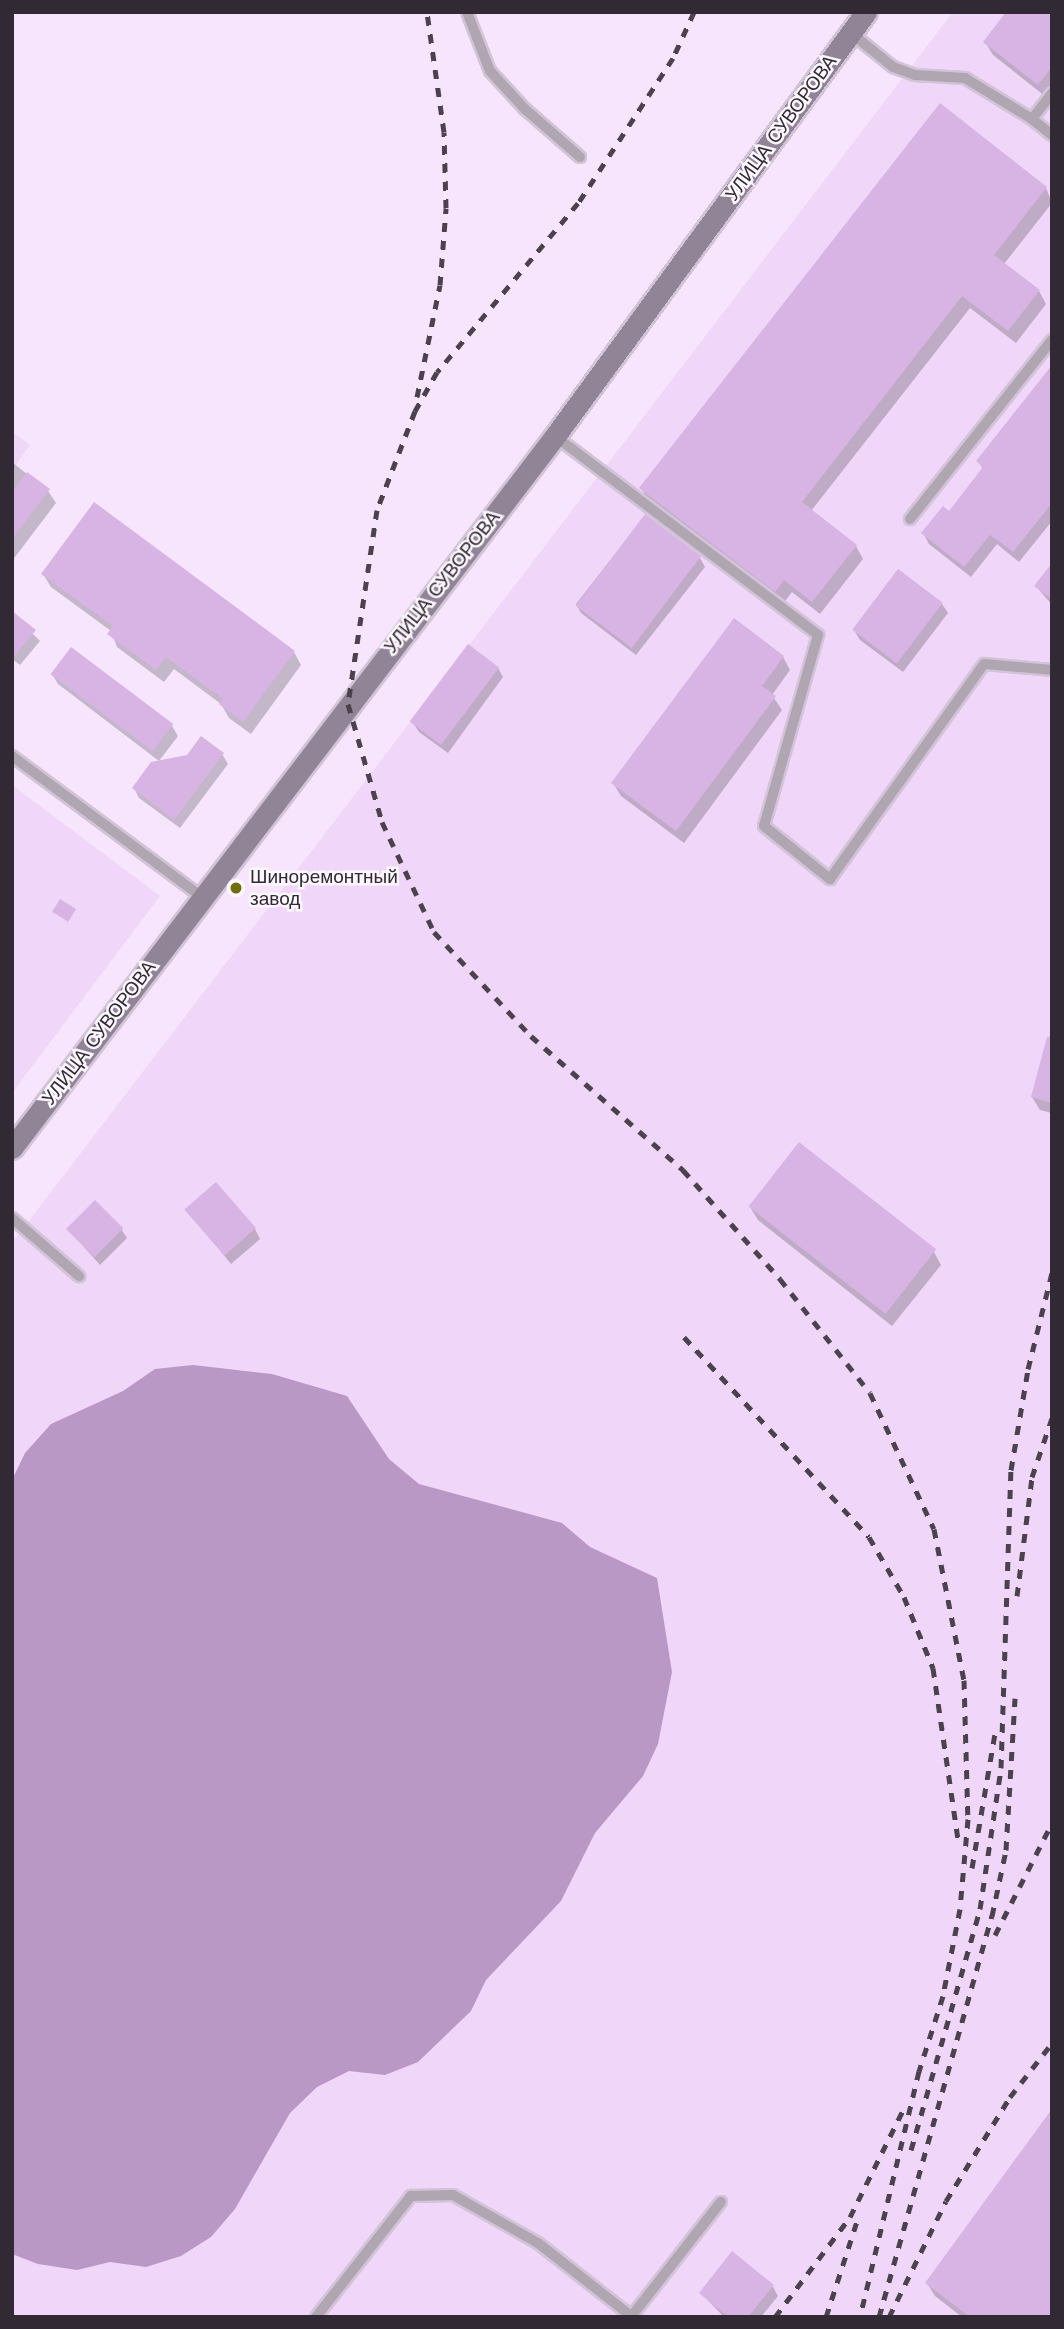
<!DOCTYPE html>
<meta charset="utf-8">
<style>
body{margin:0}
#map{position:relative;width:1064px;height:2329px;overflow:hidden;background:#f6e5fc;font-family:"Work Sans",sans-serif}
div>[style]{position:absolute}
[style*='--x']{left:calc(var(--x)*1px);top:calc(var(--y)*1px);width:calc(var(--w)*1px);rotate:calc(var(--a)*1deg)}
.built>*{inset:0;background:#f0d6f9}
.water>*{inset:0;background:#ba98c6}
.shadow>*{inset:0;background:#0003}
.building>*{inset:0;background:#d7b4e3;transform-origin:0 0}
.roads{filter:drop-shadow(2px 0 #d3c3d8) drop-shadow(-2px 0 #d3c3d8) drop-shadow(0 2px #d3c3d8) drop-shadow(0 -2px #d3c3d8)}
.lane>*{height:10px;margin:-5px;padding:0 5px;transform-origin:5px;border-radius:5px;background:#afa6b2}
.secondary>*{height:21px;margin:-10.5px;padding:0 10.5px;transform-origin:10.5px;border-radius:10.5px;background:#918496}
.rail>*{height:5px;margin-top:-2.5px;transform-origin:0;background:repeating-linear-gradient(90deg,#4b424e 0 9px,transparent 0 18px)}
.dots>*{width:19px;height:19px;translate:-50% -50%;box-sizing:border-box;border:4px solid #fcf7fd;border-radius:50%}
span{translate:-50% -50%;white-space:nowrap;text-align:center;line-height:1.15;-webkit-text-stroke:5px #fcf7fd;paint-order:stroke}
.street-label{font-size:19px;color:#312933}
.poi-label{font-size:19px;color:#312933}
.left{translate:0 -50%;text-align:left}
.frame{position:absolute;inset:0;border:14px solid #312933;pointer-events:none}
</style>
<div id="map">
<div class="built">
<div style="clip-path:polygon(953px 12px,1052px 12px,1052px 2317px,12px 2317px,12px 1243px)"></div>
<div style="clip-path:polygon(12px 432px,30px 445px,12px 470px)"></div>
<div style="clip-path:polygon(12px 785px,160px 896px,12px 1093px)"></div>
</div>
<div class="water">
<div style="clip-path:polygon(193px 1365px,272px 1374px,347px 1396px,389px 1459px,419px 1484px,562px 1523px,590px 1547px,657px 1578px,672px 1672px,658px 1744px,643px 1776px,595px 1833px,561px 1901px,486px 1980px,471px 2011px,418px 2062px,385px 2075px,349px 2071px,317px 2087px,290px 2113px,235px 2209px,211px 2237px,181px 2256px,146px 2267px,110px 2262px,77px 2270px,38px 2264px,12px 2254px,12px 1480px,25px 1453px,51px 1424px,123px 1391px,155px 1369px)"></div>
</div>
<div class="shadow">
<div style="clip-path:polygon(1052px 12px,1052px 90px,1046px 97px,993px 55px,985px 42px)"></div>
<div style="clip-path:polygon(1046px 188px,1052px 203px,1004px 264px,1039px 291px,1046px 304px,1016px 343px,970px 308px,811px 511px,856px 546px,863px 559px,820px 614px,792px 592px,783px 604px,649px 501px,641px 488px)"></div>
<div style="clip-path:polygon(1052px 368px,1052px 521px,1019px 562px,997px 544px,971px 577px,929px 544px,923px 533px,949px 513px,983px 469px,978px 461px)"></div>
<div style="clip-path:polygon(12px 462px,48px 491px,56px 503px,12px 561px)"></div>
<div style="clip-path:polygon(645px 516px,700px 558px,705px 567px,636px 655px,581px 613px,576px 604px)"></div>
<div style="clip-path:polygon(1052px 565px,1052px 605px,1036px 586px)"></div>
<div style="clip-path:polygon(43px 574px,294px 652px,301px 665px,251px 734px,229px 718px,221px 704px,174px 669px,164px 682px,117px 647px,111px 631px,51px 587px)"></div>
<div style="clip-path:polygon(942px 604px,948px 613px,903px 672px,860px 640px,854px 630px)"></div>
<div style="clip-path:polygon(12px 613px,40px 641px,20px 665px,12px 659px)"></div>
<div style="clip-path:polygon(783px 657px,790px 670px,772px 695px,782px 710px,684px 843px,621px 796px,613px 783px)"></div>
<div style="clip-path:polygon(498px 668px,503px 677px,448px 753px,419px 732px,413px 723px)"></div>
<div style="clip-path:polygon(52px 674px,172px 726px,178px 736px,159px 761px,58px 684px)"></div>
<div style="clip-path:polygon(222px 754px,228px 764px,180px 828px,139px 798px,134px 788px)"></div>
<div style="clip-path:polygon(1052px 1028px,1052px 1113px,1040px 1110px,1032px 1097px)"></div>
<div style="clip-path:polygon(750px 1207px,934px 1252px,941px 1265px,892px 1326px,758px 1220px)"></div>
<div style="clip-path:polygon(187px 1210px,255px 1229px,260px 1239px,231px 1264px)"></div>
<div style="clip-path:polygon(68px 1229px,121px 1229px,127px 1238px,100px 1265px)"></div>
<div style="clip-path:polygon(927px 2283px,1052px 2317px,962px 2317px,935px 2296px)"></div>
<div style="clip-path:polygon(773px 2287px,778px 2296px,761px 2317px,724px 2317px,701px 2293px)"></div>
</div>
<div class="building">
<div style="clip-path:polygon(1006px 12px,1052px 12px,1052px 67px,1038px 85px,983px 42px)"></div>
<div style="clip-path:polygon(940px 103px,1047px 187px,994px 255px,1040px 290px,1008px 331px,962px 296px,802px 502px,857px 545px,812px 602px,784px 580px,775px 592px,639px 488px)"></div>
<div style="clip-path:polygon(1052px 365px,1052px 503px,1013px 552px,990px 535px,964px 567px,921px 533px,943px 506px,949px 511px,983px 467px,976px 461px)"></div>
<div style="clip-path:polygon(27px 472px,50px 489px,12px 539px,12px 492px)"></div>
<div style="clip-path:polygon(94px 502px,295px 651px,243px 722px,219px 704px,223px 699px,166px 657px,156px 670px,107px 634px,113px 626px,41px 574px)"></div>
<div style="left:645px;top:514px;width:70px;height:115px;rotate:37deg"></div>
<div style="clip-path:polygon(1052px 563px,1052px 599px,1034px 586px)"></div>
<div style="left:898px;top:569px;width:56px;height:76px;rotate:37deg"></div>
<div style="clip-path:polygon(12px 611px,36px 630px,12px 659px)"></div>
<div style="clip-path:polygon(734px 618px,784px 656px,762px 686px,776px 696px,676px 831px,611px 783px)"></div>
<div style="left:468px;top:644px;width:39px;height:97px;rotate:37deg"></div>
<div style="left:71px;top:647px;width:128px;height:34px;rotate:37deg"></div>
<div style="clip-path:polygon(201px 736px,224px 753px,174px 820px,132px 788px,151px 762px,187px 755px)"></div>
<div style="left:60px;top:899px;width:19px;height:15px;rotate:32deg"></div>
<div style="clip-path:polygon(1047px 1037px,1052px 1038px,1052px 1103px,1031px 1097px)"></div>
<div style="left:799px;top:1142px;width:174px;height:82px;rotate:38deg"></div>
<div style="left:216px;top:1182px;width:61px;height:42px;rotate:49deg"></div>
<div style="left:95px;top:1200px;width:40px;height:41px;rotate:45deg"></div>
<div style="clip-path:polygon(1052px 2109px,1052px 2317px,970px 2317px,925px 2283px)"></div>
<div style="clip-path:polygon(732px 2251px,774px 2285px,748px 2317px,728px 2317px,699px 2293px)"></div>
</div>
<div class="roads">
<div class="lane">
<div style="--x:467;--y:12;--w:63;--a:68.7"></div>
<div style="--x:490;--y:71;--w:52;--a:47.4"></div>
<div style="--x:525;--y:109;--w:73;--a:41.1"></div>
<div style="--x:851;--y:33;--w:54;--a:39"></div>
<div style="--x:893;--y:67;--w:23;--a:20"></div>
<div style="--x:915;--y:75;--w:50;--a:3.4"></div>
<div style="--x:965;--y:78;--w:79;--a:31.5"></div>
<div style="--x:1032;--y:119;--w:33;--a:-52"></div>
<div style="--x:1032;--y:119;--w:26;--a:39"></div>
<div style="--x:555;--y:436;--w:330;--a:37.1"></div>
<div style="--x:818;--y:635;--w:198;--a:105.8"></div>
<div style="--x:764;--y:826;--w:85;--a:38.8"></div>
<div style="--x:830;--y:879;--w:264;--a:-54.4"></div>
<div style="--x:984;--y:664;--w:68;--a:5"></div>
<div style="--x:910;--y:519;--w:228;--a:-51.6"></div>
<div style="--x:12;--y:756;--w:237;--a:36.6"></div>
<div style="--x:12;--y:1218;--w:89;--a:40.9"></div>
<div style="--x:316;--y:2317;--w:154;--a:-51.9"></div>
<div style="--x:411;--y:2196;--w:42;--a:-1.4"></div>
<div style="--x:453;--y:2195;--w:98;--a:29.5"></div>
<div style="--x:538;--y:2243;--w:118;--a:38.1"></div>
<div style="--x:631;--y:2317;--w:146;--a:-52"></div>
</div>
<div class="secondary">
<div style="--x:12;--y:1148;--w:895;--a:-52.67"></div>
<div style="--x:555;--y:436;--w:526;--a:-53.74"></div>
</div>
</div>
<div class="rail">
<div style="--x:694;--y:12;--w:51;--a:114.5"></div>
<div style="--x:673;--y:58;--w:173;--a:123.2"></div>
<div style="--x:578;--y:203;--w:220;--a:129.8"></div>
<div style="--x:437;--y:372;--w:45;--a:119.4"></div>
<div style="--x:415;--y:411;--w:106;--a:111"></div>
<div style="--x:377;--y:510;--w:196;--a:98.5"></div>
<div style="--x:348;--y:704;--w:123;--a:73.9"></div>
<div style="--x:382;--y:822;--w:122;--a:64.7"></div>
<div style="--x:434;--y:932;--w:142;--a:47"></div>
<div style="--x:531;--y:1036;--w:203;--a:41.4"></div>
<div style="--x:683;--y:1170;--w:146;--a:48.3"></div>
<div style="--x:780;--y:1279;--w:145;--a:51.7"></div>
<div style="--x:870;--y:1393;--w:150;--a:64.8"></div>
<div style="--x:934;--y:1529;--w:154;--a:78.8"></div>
<div style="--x:964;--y:1680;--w:139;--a:88.4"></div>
<div style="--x:968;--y:1819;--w:90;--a:95.1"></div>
<div style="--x:960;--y:1909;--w:89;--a:101.1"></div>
<div style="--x:943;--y:1996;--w:79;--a:107.7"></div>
<div style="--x:919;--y:2071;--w:253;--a:103.5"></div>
<div style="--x:417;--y:397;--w:114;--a:-78.4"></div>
<div style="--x:440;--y:285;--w:77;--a:-85.5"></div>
<div style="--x:446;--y:208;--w:76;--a:-91.5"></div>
<div style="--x:444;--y:132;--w:121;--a:-98.1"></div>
<div style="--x:684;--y:1337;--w:272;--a:47.2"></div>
<div style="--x:869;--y:1537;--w:69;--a:59.7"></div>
<div style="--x:904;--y:1597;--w:77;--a:67.8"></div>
<div style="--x:933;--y:1668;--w:173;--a:81.7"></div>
<div style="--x:1017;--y:1596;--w:120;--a:-82.8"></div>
<div style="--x:1032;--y:1477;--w:62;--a:-71.3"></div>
<div style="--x:972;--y:1868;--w:136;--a:-80.3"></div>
<div style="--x:995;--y:1935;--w:126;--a:-63"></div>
<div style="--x:911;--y:2150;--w:251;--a:-74"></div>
<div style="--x:980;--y:1909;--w:143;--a:-81.5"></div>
<div style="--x:1001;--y:1768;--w:298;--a:-88.1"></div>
<div style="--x:1011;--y:1470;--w:102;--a:-80.4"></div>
<div style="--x:1028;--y:1369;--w:99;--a:-76"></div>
<div style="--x:775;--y:2317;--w:125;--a:-53.1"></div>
<div style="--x:850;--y:2217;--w:119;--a:-63.6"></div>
<div style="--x:826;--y:2317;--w:107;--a:-72.1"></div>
<div style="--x:879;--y:2317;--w:417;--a:-74.3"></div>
<div style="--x:992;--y:1916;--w:67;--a:-78"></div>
<div style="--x:1006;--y:1850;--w:152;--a:-86.6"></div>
<div style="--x:889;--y:2317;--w:129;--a:-63.8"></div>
<div style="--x:946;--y:2201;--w:122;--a:-58.4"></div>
<div style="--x:1010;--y:2097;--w:68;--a:-52.1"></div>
</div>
<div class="dots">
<div style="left:236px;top:888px;background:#716e0d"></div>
</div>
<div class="street-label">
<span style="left:781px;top:128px;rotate:-54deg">УЛИЦА СУВОРОВА</span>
<span style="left:442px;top:582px;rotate:-52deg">УЛИЦА СУВОРОВА</span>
<span style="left:99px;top:1033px;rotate:-53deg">УЛИЦА СУВОРОВА</span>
</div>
<div class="poi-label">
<span class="left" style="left:250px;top:888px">Шиноремонтный<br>завод</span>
</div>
<div class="frame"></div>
</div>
